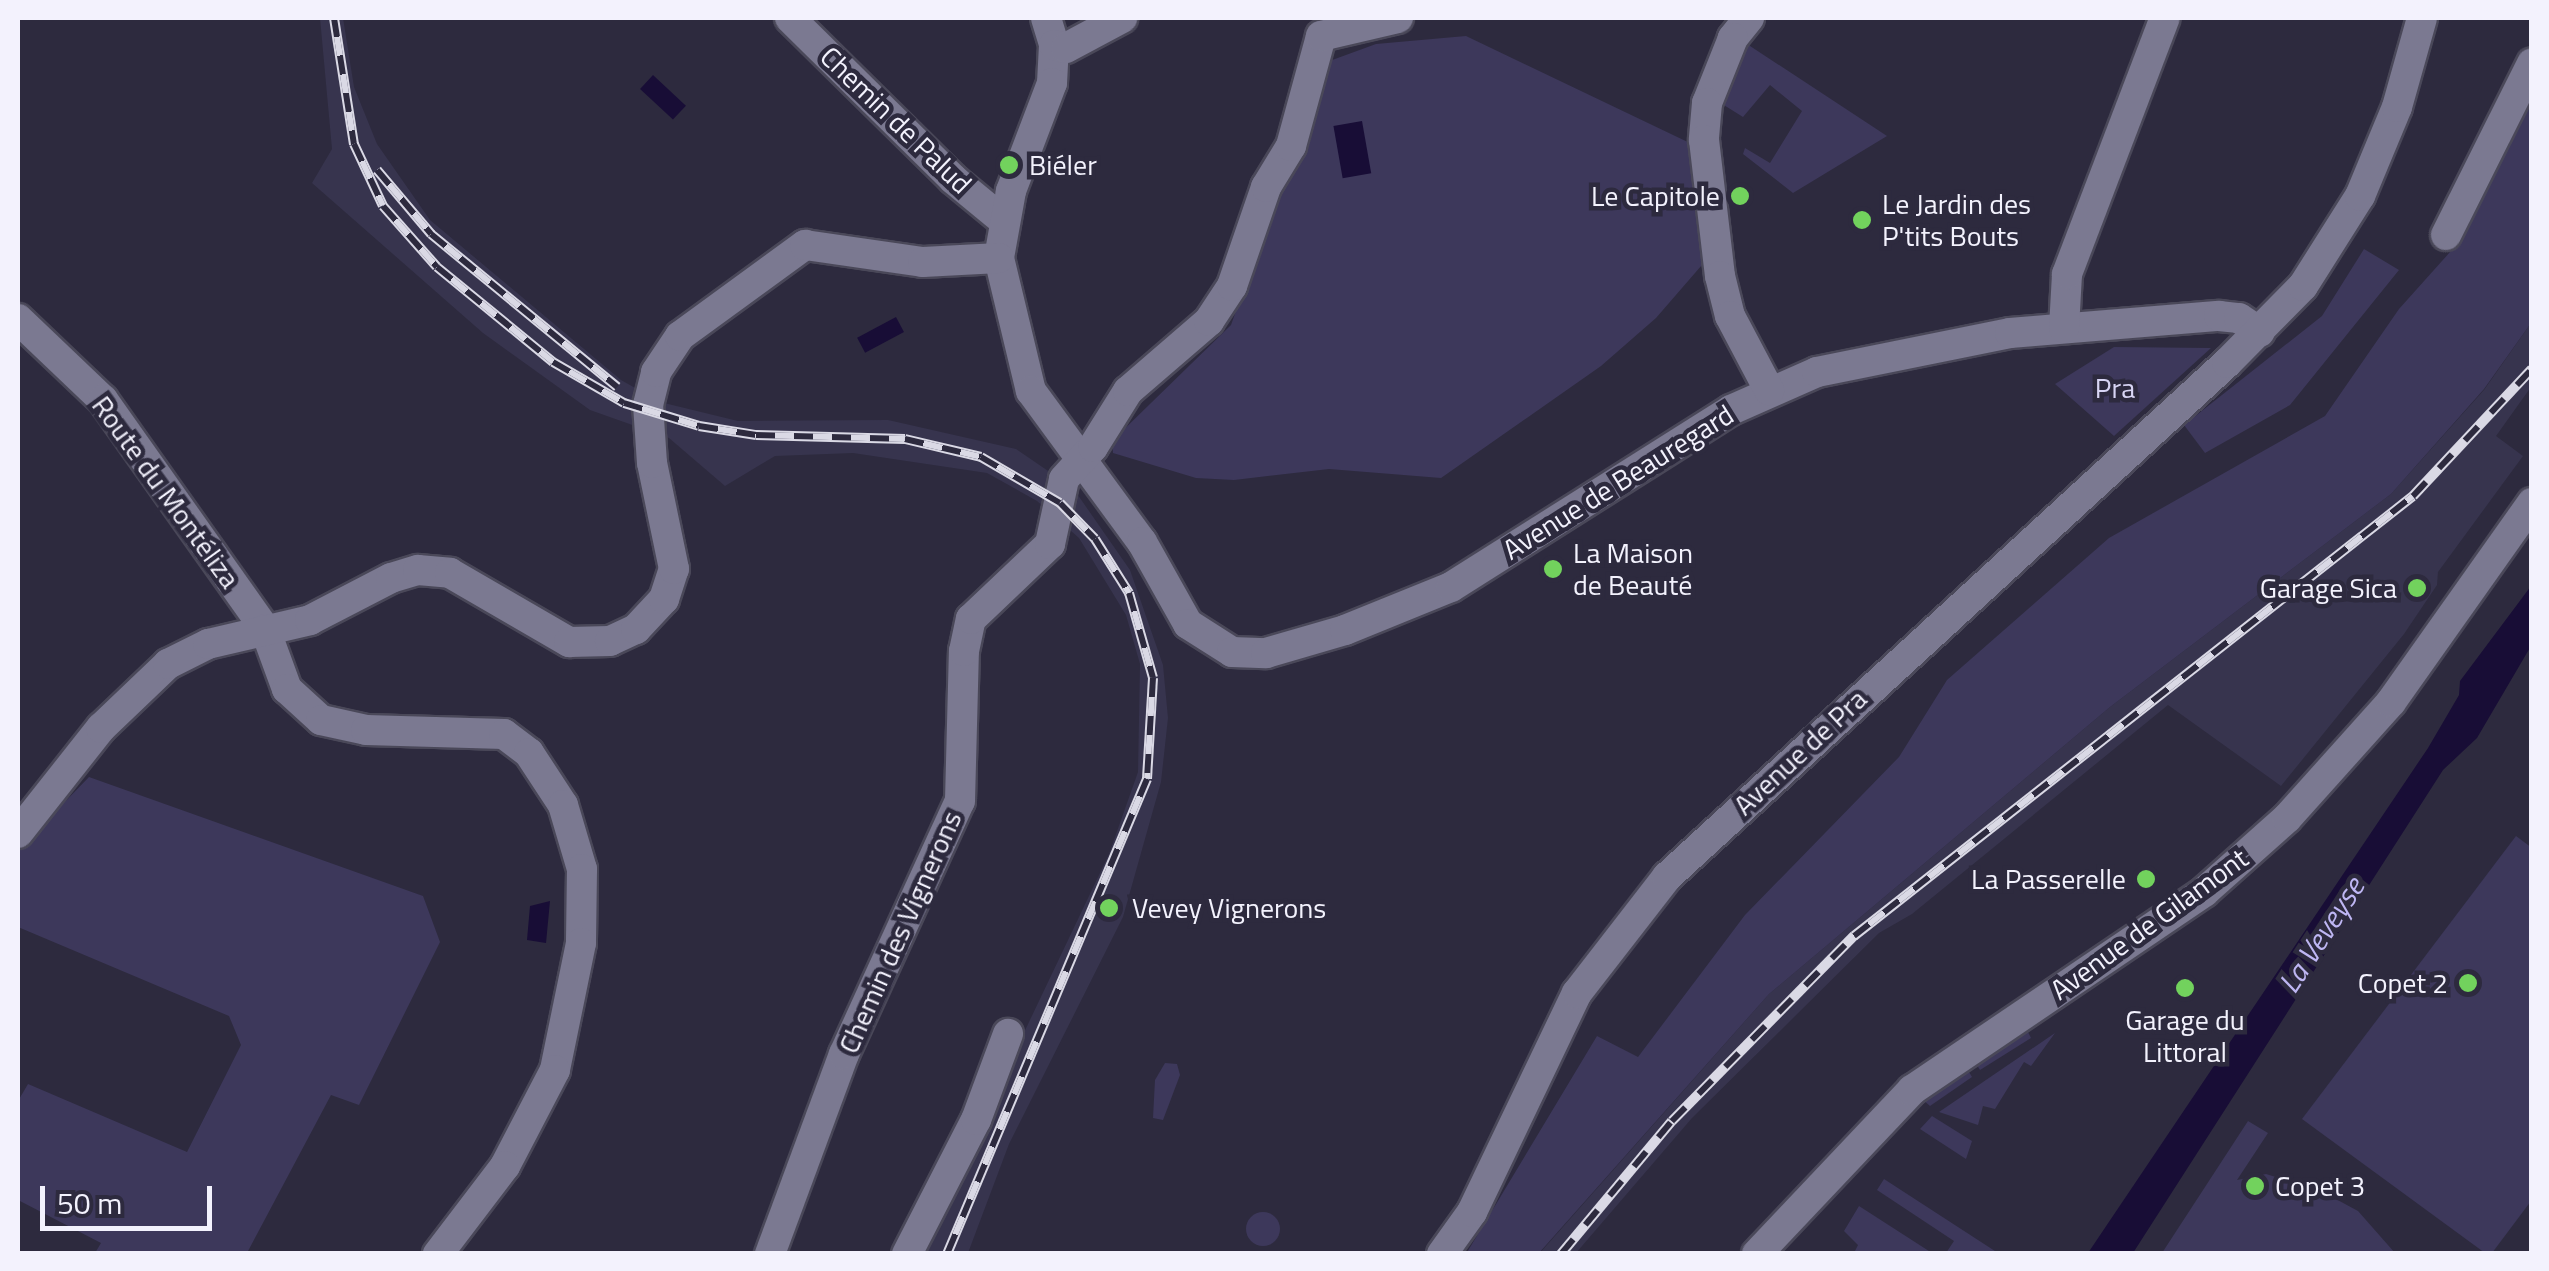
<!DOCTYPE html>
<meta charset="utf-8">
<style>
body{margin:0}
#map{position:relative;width:2549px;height:1271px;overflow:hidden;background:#2d2a3e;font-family:"Titillium Web",sans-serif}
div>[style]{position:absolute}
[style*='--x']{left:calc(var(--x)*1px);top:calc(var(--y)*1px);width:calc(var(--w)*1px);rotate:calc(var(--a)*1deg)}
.built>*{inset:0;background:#37344e}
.green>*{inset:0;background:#3d385b}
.round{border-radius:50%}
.water>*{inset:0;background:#180d36;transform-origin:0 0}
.roads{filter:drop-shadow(2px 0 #4a4859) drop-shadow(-2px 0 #4a4859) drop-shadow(0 2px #4a4859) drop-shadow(0 -2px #4a4859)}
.minor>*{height:30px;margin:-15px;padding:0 15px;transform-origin:15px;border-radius:15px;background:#7b7991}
.rail>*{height:10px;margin-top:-5px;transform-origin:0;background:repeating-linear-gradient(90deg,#2d2a3e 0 19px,#dad9e5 0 38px);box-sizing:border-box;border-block:2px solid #dad9e5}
.dots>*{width:28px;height:28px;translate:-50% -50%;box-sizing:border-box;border:5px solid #2d2a3e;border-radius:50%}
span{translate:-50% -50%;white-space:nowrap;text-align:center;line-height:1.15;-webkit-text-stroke:9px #2d2a3e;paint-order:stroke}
.street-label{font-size:28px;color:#f3f2fd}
.poi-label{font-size:28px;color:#f3f2fd}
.left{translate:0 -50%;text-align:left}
.right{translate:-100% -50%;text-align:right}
.park-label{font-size:28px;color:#d8d5f4}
.water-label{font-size:30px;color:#beb6f3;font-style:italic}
.frame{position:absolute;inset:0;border:20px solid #f3f2fd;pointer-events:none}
.scale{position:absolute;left:40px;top:1186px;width:172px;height:45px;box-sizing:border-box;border:5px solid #f3f2fd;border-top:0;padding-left:12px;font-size:30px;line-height:35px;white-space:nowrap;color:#f3f2fd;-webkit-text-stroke:8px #2d2a3e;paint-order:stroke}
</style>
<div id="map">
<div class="built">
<div style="clip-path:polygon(320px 18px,343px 18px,354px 87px,377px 144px,430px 220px,621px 380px,660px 402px,738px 421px,888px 420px,1016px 449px,1073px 488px,1130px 570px,1163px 665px,1168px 718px,1161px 782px,1123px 917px,1009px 1144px,968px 1253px,919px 1253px,1109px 854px,1138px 772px,1140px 664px,1126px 615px,1079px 538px,1037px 501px,987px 473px,853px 453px,775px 456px,725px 486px,669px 438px,590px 410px,483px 333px,312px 183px,332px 149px)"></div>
<div style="clip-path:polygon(2531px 323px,2531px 387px,2496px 436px,2523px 456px,2438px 572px,2437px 585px,2404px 634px,2281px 786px,2168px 705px,1912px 914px,1879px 933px,1692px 1118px,1576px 1253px,1539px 1254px,1769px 994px,2110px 707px,2391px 494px,2484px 390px)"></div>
</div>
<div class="green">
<div style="clip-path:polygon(1466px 36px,1694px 145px,1708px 258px,1656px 318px,1601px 366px,1441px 478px,1329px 469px,1234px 480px,1196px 478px,1113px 453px,1112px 441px,1231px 325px,1324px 63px,1376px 44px)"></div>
<div style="clip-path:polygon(1747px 44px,1887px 136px,1793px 193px,1743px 154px,1745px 148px,1770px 163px,1802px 111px,1770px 85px,1743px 117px,1719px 102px)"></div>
<div style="clip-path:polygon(2531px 98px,2531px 323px,2484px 389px,2391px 494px,2110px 707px,1769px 994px,1539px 1253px,1466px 1254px,1597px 1036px,1638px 1057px,1745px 915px,1899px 757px,1947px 680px,2109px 538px,2325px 416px,2399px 309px,2459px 242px)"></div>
<div style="clip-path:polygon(2364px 249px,2399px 270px,2290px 405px,2205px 453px,2184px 425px,2322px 316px)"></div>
<div style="clip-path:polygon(2114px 347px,2211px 348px,2114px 436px,2055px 384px)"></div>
<div style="clip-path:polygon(89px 777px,423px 896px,440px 942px,359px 1105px,331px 1095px,247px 1253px,95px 1253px,101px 1243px,18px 1200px,18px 1101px,28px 1084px,187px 1152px,241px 1045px,229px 1016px,18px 927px,18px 850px)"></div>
<div style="clip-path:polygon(2516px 836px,2532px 848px,2531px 1201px,2492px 1253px,2485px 1253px,2302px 1119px)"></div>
<div style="clip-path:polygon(2026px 1028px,2031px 1038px,1980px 1070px,1975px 1062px)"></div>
<div style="clip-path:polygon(2055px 1033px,2031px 1066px,2024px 1062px,1995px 1109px,1983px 1106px,1978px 1125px,1939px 1112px)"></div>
<div style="clip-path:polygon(1165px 1063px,1177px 1064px,1180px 1075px,1163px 1120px,1153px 1118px,1155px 1080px)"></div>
<div style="clip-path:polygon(1966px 1067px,1972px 1077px,1930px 1106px,1922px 1099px)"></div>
<div style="clip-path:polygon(1932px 1116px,1972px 1141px,1966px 1159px,1920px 1129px)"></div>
<div style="clip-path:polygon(2248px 1121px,2268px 1133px,2237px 1180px,2266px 1174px,2321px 1191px,2358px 1211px,2395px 1253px,2162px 1253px)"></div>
<div style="clip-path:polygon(1884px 1179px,1998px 1253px,1946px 1253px,1954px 1241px,1877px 1190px)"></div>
<div style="clip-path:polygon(1859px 1206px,1932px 1253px,1854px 1253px,1858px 1245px,1844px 1231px)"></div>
<div class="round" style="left:1246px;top:1212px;width:34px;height:34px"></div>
</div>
<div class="water">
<div style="left:653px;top:75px;width:45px;height:19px;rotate:43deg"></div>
<div style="left:1362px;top:121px;width:53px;height:29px;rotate:80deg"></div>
<div style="left:896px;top:317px;width:17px;height:44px;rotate:62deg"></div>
<div style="clip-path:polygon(2531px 586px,2531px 646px,2477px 738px,2443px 770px,2133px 1253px,2088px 1253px,2428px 748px,2459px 695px,2460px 681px)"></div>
<div style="clip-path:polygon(550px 901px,546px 943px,527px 940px,530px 906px)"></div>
</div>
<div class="roads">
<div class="minor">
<div style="--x:790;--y:18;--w:229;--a:44.6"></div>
<div style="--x:953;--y:179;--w:66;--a:39.5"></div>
<div style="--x:1046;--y:18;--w:28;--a:73"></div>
<div style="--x:1054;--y:45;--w:38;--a:93"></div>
<div style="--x:1052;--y:83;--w:116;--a:110.8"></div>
<div style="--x:1011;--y:191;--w:68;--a:100.2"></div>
<div style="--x:999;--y:258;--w:137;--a:76.5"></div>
<div style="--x:1031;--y:391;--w:187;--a:53.7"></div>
<div style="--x:1142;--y:542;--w:94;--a:60.7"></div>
<div style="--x:1188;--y:624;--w:52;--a:32.5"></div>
<div style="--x:1232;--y:652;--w:34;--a:2"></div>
<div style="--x:1266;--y:653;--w:82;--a:-16.2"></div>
<div style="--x:1345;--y:630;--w:114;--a:-22.1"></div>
<div style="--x:1451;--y:587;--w:331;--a:-32.3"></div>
<div style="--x:1731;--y:410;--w:94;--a:-23.8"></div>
<div style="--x:1817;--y:372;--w:197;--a:-11.4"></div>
<div style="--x:2010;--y:333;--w:210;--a:-4.7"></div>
<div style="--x:2219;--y:316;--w:20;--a:6"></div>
<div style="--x:2239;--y:318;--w:25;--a:34"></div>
<div style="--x:1749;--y:18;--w:26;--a:129"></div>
<div style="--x:1733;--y:38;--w:70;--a:111.8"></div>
<div style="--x:1707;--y:103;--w:37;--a:95"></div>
<div style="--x:1704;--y:140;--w:137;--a:83.3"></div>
<div style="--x:1720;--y:276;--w:41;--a:76"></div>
<div style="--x:1730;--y:316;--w:84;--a:62.2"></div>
<div style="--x:1054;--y:45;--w:12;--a:14"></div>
<div style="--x:1066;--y:48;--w:64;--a:-28.2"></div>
<div style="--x:2446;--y:235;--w:192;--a:-63.4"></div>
<div style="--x:18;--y:319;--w:117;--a:43.6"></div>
<div style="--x:103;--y:400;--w:281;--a:54.7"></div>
<div style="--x:265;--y:629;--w:64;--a:69.9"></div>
<div style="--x:287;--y:689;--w:46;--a:42.4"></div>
<div style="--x:321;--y:720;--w:46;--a:12.5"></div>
<div style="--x:366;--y:730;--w:138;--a:1.7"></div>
<div style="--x:504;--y:734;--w:31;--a:37"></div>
<div style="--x:529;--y:753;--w:62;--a:56.8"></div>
<div style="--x:563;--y:805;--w:67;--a:73.5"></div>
<div style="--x:582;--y:869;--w:74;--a:90.8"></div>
<div style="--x:581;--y:943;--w:130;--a:101.6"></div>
<div style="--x:555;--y:1070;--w:108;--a:117.5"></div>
<div style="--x:505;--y:1166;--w:111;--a:127.3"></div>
<div style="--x:2064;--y:328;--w:54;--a:-86.8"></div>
<div style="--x:2067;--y:274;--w:274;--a:-69.1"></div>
<div style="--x:18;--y:833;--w:134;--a:-51.7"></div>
<div style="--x:101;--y:728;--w:93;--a:-43.7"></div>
<div style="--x:168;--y:664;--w:45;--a:-26.6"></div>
<div style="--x:208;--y:644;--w:105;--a:-13.2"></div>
<div style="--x:310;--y:620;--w:91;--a:-27.4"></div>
<div style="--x:391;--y:578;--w:28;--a:-17"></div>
<div style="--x:418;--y:570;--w:32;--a:5"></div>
<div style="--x:450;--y:573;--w:138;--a:30.1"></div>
<div style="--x:569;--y:642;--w:41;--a:-1.4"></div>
<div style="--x:610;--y:641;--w:29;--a:-25"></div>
<div style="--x:636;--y:629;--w:41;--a:-47"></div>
<div style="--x:664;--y:599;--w:32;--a:-72"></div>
<div style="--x:674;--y:569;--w:108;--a:-101.7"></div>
<div style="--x:652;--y:463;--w:58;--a:-93.9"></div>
<div style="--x:648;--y:405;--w:34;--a:-76"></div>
<div style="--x:656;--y:372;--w:43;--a:-56.3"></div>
<div style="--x:680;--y:336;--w:155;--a:-36.1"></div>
<div style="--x:805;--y:245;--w:119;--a:8.2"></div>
<div style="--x:923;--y:262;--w:76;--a:-3"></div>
<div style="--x:770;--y:1254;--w:213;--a:-69.7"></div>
<div style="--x:844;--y:1054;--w:278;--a:-65.4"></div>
<div style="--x:960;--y:801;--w:150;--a:-88.5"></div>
<div style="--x:964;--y:651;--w:33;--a:-78"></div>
<div style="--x:971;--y:619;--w:109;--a:-43.5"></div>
<div style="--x:1050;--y:544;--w:66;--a:-77.8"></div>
<div style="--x:1064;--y:479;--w:43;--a:-47.8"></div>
<div style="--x:1093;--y:447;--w:66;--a:-58"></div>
<div style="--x:1128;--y:391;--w:107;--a:-40.8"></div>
<div style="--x:1209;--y:321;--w:42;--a:-56.7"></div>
<div style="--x:1232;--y:286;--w:105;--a:-71"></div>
<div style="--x:1266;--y:187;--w:48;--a:-58.6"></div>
<div style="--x:1291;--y:146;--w:114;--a:-74.7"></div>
<div style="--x:1321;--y:36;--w:79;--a:-13.2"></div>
<div style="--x:907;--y:1254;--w:151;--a:-62.8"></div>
<div style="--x:976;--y:1120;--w:92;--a:-69.6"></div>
<div style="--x:1442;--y:1254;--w:52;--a:-54.5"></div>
<div style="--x:1472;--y:1212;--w:243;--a:-64.4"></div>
<div style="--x:1577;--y:993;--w:147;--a:-52.2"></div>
<div style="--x:1667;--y:877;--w:760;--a:-42.55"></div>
<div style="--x:2227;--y:363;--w:108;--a:-45.4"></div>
<div style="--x:2303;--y:286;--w:107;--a:-57.7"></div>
<div style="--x:2360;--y:196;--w:96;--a:-67.4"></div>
<div style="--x:2397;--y:107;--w:92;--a:-74.3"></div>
<div style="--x:1757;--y:1254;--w:226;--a:-46.6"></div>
<div style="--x:1912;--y:1090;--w:353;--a:-34.1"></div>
<div style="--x:2204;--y:892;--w:111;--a:-41.7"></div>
<div style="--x:2287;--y:818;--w:156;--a:-48.1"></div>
<div style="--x:2391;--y:702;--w:244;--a:-54.7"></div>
</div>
</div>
<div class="rail">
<div style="--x:334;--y:18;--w:128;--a:81"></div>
<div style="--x:354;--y:144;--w:68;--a:64.9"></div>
<div style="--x:383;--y:206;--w:81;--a:48.5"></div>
<div style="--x:437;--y:267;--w:150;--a:39.3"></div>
<div style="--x:553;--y:362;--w:82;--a:30"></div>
<div style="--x:624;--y:403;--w:78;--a:17"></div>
<div style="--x:699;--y:426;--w:58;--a:9"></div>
<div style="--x:756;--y:435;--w:149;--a:1.5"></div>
<div style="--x:905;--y:439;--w:78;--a:13.3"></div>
<div style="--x:981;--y:457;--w:91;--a:30.2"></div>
<div style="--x:1060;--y:503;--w:50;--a:45.8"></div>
<div style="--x:1095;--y:539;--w:64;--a:57.8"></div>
<div style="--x:1129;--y:593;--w:88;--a:74.2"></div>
<div style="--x:1153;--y:678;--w:101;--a:93.4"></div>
<div style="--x:1147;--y:779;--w:515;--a:112.83"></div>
<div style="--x:377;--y:170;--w:84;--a:49.8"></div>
<div style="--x:431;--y:234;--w:241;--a:39.4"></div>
<div style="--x:1561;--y:1254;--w:173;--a:-50.2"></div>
<div style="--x:1672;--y:1121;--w:260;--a:-45.5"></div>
<div style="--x:1854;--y:936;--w:711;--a:-38.21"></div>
<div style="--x:2413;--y:496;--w:174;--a:-46.9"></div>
</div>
<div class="dots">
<div style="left:1009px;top:165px;background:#72d25d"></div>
<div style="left:1740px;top:196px;background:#72d25d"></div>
<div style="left:1862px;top:220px;background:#72d25d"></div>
<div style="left:1553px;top:569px;background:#72d25d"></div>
<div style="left:2417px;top:588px;background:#72d25d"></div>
<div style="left:2146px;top:879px;background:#72d25d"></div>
<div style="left:1109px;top:908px;background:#72d25d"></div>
<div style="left:2468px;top:983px;background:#72d25d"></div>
<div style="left:2185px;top:988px;background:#72d25d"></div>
<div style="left:2255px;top:1186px;background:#72d25d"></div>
</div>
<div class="street-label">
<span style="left:896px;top:120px;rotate:44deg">Chemin de Palud</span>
<span style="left:1618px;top:482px;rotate:-32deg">Avenue de Beauregard</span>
<span style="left:166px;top:492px;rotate:54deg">Route du Montéliza</span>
<span style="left:1800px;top:752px;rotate:-43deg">Avenue de Pra</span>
<span style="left:2149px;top:924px;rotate:-36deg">Avenue de Gilamont</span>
<span style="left:900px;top:932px;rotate:-66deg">Chemin des Vignerons</span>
</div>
<div class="poi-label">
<span class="left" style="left:1029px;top:165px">Biéler</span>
<span class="right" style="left:1720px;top:196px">Le Capitole</span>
<span class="left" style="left:1882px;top:220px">Le Jardin des<br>P'tits Bouts</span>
<span class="left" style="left:1573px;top:569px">La Maison<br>de Beauté</span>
<span class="right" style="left:2397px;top:588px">Garage Sica</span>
<span class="right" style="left:2126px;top:879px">La Passerelle</span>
<span class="left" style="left:1132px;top:908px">Vevey Vignerons</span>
<span class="right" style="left:2448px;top:983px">Copet 2</span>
<span style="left:2185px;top:1036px">Garage du<br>Littoral</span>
<span class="left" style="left:2275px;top:1186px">Copet 3</span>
</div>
<div class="park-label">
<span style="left:2115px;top:388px">Pra</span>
</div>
<div class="water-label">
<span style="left:2321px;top:935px;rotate:-57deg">La Veveyse</span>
</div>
<div class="frame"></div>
<div class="scale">50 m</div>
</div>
